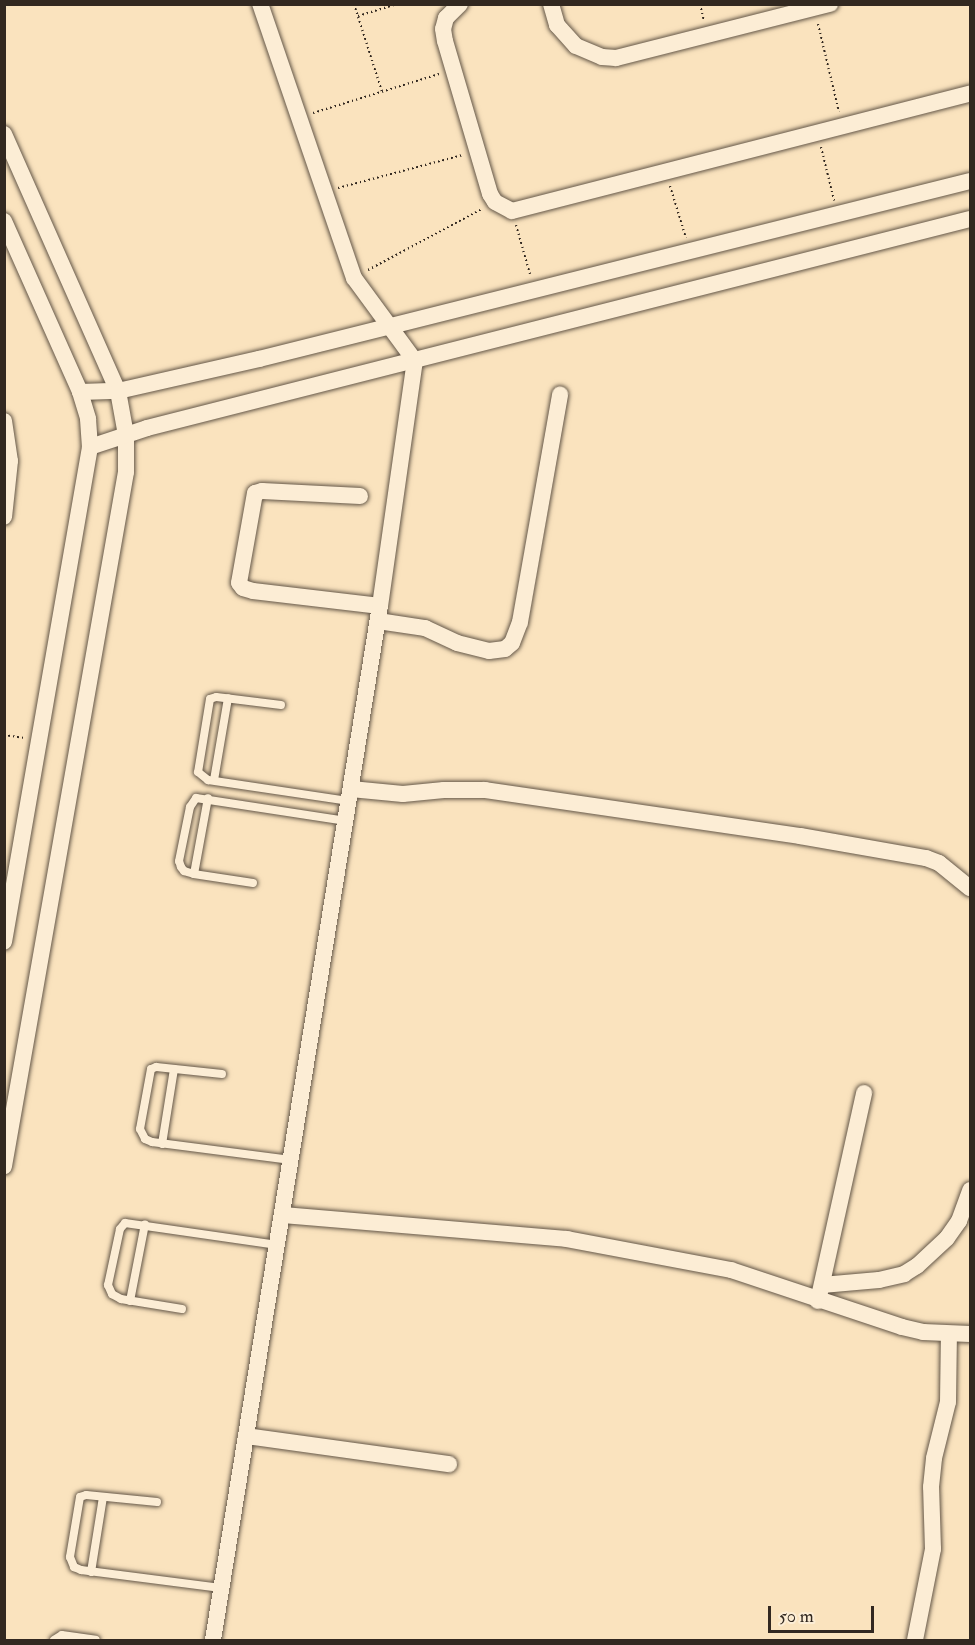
<!DOCTYPE html>
<style>
body{margin:0}
#map{position:relative;width:975px;height:1645px;overflow:hidden;background:#fae3be;font-family:"IM FELL Double Pica",serif}
div>[style]{position:absolute}
[style*='--x']{left:calc(var(--x)*1px);top:calc(var(--y)*1px);width:calc(var(--w)*1px);rotate:calc(var(--a)*1deg)}
.path>*{height:2px;margin-top:-1px;transform-origin:0;background:repeating-linear-gradient(90deg,#322820 0 1.5px,transparent 0 4.5px)}
.roads{filter:drop-shadow(0 0 2px #645748) drop-shadow(0 0 2px #645748)}
.lane>*{height:8px;margin:-4px;padding:0 4px;transform-origin:4px;border-radius:4px;background:#fcedd5}
.street>*{height:16px;margin:-8px;padding:0 8px;transform-origin:8px;border-radius:8px;background:#fcedd5}
span{translate:-50% -50%;white-space:nowrap;text-align:center;line-height:1.15;-webkit-text-stroke:4.5px #fcedd5;paint-order:stroke}
.frame{position:absolute;inset:0;border:6px solid #322820;pointer-events:none}
.scale{position:absolute;left:768px;top:1606px;width:106px;height:27px;box-sizing:border-box;border:3px solid #322820;border-top:0;padding-left:8px;font-size:18px;line-height:21px;white-space:nowrap;color:#322820;-webkit-text-stroke:4px #fcedd5;paint-order:stroke}
</style>
<div id="map">
<div class="path">
<i style="--x:354;--y:4;--w:92;--a:72.3"></i>
<i style="--x:700;--y:4;--w:17;--a:77"></i>
<i style="--x:358;--y:16;--w:41;--a:-17.1"></i>
<i style="--x:818;--y:24;--w:90;--a:76.6"></i>
<i style="--x:313;--y:113;--w:132;--a:-17.2"></i>
<i style="--x:821;--y:147;--w:55;--a:76.2"></i>
<i style="--x:670;--y:186;--w:54;--a:72.9"></i>
<i style="--x:338;--y:188;--w:129;--a:-14.8"></i>
<i style="--x:516;--y:225;--w:51;--a:74.1"></i>
<i style="--x:368;--y:270;--w:129;--a:-28.2"></i>
<i style="--x:4;--y:735;--w:21;--a:8"></i>
</div>
<div class="roads">
<div class="lane">
<i style="--x:281;--y:705;--w:65;--a:-173"></i>
<i style="--x:216;--y:697;--w:6;--a:162"></i>
<i style="--x:210;--y:699;--w:74;--a:99.3"></i>
<i style="--x:198;--y:772;--w:13;--a:39"></i>
<i style="--x:208;--y:780;--w:143;--a:8.5"></i>
<i style="--x:214;--y:780;--w:83;--a:-80.3"></i>
<i style="--x:194;--y:874;--w:77;--a:-79.6"></i>
<i style="--x:253;--y:883;--w:60;--a:-171.3"></i>
<i style="--x:194;--y:874;--w:10;--a:-163"></i>
<i style="--x:184;--y:871;--w:5;--a:-127"></i>
<i style="--x:181;--y:867;--w:6;--a:-108"></i>
<i style="--x:179;--y:861;--w:55;--a:-78.5"></i>
<i style="--x:190;--y:807;--w:11;--a:-56"></i>
<i style="--x:196;--y:798;--w:152;--a:8.7"></i>
<i style="--x:222;--y:1074;--w:66;--a:-173.9"></i>
<i style="--x:156;--y:1067;--w:5;--a:158"></i>
<i style="--x:151;--y:1069;--w:61;--a:100.4"></i>
<i style="--x:140;--y:1129;--w:11;--a:63"></i>
<i style="--x:145;--y:1139;--w:8;--a:23"></i>
<i style="--x:152;--y:1142;--w:140;--a:7.4"></i>
<i style="--x:162;--y:1144;--w:76;--a:-80.9"></i>
<i style="--x:130;--y:1301;--w:78;--a:-79"></i>
<i style="--x:182;--y:1309;--w:62;--a:-170.7"></i>
<i style="--x:121;--y:1299;--w:10;--a:-151"></i>
<i style="--x:112;--y:1294;--w:10;--a:-114"></i>
<i style="--x:108;--y:1285;--w:57;--a:-77.9"></i>
<i style="--x:120;--y:1229;--w:8;--a:-50"></i>
<i style="--x:125;--y:1223;--w:154;--a:8.2"></i>
<i style="--x:157;--y:1502;--w:71;--a:-174.4"></i>
<i style="--x:86;--y:1495;--w:6;--a:162"></i>
<i style="--x:80;--y:1497;--w:61;--a:99.5"></i>
<i style="--x:70;--y:1557;--w:11;--a:68"></i>
<i style="--x:74;--y:1567;--w:8;--a:23"></i>
<i style="--x:81;--y:1570;--w:141;--a:7.3"></i>
<i style="--x:91;--y:1572;--w:76;--a:-80.9"></i>
<i style="--x:54;--y:1640;--w:9;--a:-32"></i>
<i style="--x:62;--y:1635;--w:34;--a:8"></i>
</div>
<div class="street">
<i style="--x:460;--y:4;--w:20;--a:135"></i>
<i style="--x:446;--y:18;--w:11;--a:105"></i>
<i style="--x:443;--y:29;--w:12;--a:81"></i>
<i style="--x:445;--y:41;--w:159;--a:73.6"></i>
<i style="--x:490;--y:194;--w:9;--a:58"></i>
<i style="--x:495;--y:202;--w:19;--a:28"></i>
<i style="--x:512;--y:211;--w:473;--a:-14.4"></i>
<i style="--x:551;--y:4;--w:22;--a:74"></i>
<i style="--x:557;--y:25;--w:28;--a:48"></i>
<i style="--x:576;--y:46;--w:28;--a:23"></i>
<i style="--x:602;--y:57;--w:14;--a:4"></i>
<i style="--x:616;--y:58;--w:221;--a:-14.2"></i>
<i style="--x:4;--y:134;--w:281;--a:66.1"></i>
<i style="--x:118;--y:391;--w:45;--a:79.7"></i>
<i style="--x:126;--y:435;--w:37;--a:90"></i>
<i style="--x:126;--y:472;--w:705;--a:99.97"></i>
<i style="--x:4;--y:221;--w:187;--a:66"></i>
<i style="--x:80;--y:392;--w:28;--a:73"></i>
<i style="--x:88;--y:419;--w:28;--a:86"></i>
<i style="--x:90;--y:447;--w:502;--a:99.86"></i>
<i style="--x:80;--y:392;--w:38;--a:-2"></i>
<i style="--x:118;--y:391;--w:145;--a:-12.8"></i>
<i style="--x:259;--y:359;--w:733;--a:-14.06"></i>
<i style="--x:4;--y:421;--w:40;--a:81.5"></i>
<i style="--x:10;--y:461;--w:56;--a:96.1"></i>
<i style="--x:90;--y:447;--w:60;--a:-18.4"></i>
<i style="--x:147;--y:428;--w:849;--a:-14.25"></i>
<i style="--x:360;--y:496;--w:98;--a:-177.1"></i>
<i style="--x:262;--y:491;--w:7;--a:164"></i>
<i style="--x:255;--y:493;--w:91;--a:100.1"></i>
<i style="--x:239;--y:583;--w:6;--a:51"></i>
<i style="--x:243;--y:588;--w:10;--a:17"></i>
<i style="--x:253;--y:591;--w:128;--a:6.7"></i>
<i style="--x:378;--y:621;--w:48;--a:8.5"></i>
<i style="--x:425;--y:628;--w:35;--a:25"></i>
<i style="--x:457;--y:643;--w:33;--a:14"></i>
<i style="--x:489;--y:651;--w:16;--a:-7"></i>
<i style="--x:505;--y:649;--w:9;--a:-41"></i>
<i style="--x:512;--y:643;--w:22;--a:-69"></i>
<i style="--x:520;--y:622;--w:231;--a:-80"></i>
<i style="--x:351;--y:789;--w:52;--a:5.5"></i>
<i style="--x:403;--y:794;--w:41;--a:-5.6"></i>
<i style="--x:444;--y:790;--w:41;--a:0"></i>
<i style="--x:485;--y:790;--w:318;--a:8.3"></i>
<i style="--x:800;--y:836;--w:128;--a:9.9"></i>
<i style="--x:926;--y:858;--w:14;--a:21"></i>
<i style="--x:939;--y:863;--w:40;--a:39"></i>
<i style="--x:282;--y:1215;--w:286;--a:4.8"></i>
<i style="--x:567;--y:1239;--w:167;--a:10.7"></i>
<i style="--x:731;--y:1270;--w:180;--a:18.4"></i>
<i style="--x:902;--y:1327;--w:22;--a:13"></i>
<i style="--x:923;--y:1332;--w:47;--a:2.4"></i>
<i style="--x:822;--y:1285;--w:57;--a:-5"></i>
<i style="--x:879;--y:1280;--w:26;--a:-13"></i>
<i style="--x:904;--y:1274;--w:15;--a:-32"></i>
<i style="--x:917;--y:1266;--w:41;--a:-43"></i>
<i style="--x:947;--y:1238;--w:21;--a:-55"></i>
<i style="--x:959;--y:1221;--w:33;--a:-70"></i>
<i style="--x:818;--y:1301;--w:213;--a:-77.5"></i>
<i style="--x:246;--y:1436;--w:205;--a:7.9"></i>
<i style="--x:213;--y:1640;--w:1047;--a:-80.83"></i>
<i style="--x:380;--y:606;--w:247;--a:-81.9"></i>
<i style="--x:415;--y:361;--w:103;--a:-126.3"></i>
<i style="--x:354;--y:278;--w:290;--a:-108.9"></i>
<i style="--x:915;--y:1640;--w:93;--a:-78.8"></i>
<i style="--x:933;--y:1549;--w:62;--a:-91.8"></i>
<i style="--x:931;--y:1487;--w:29;--a:-84"></i>
<i style="--x:934;--y:1458;--w:58;--a:-76"></i>
<i style="--x:948;--y:1402;--w:68;--a:-89.2"></i>
</div>
</div>
<div class="frame"></div>
<div class="scale">50 m</div>
</div>
